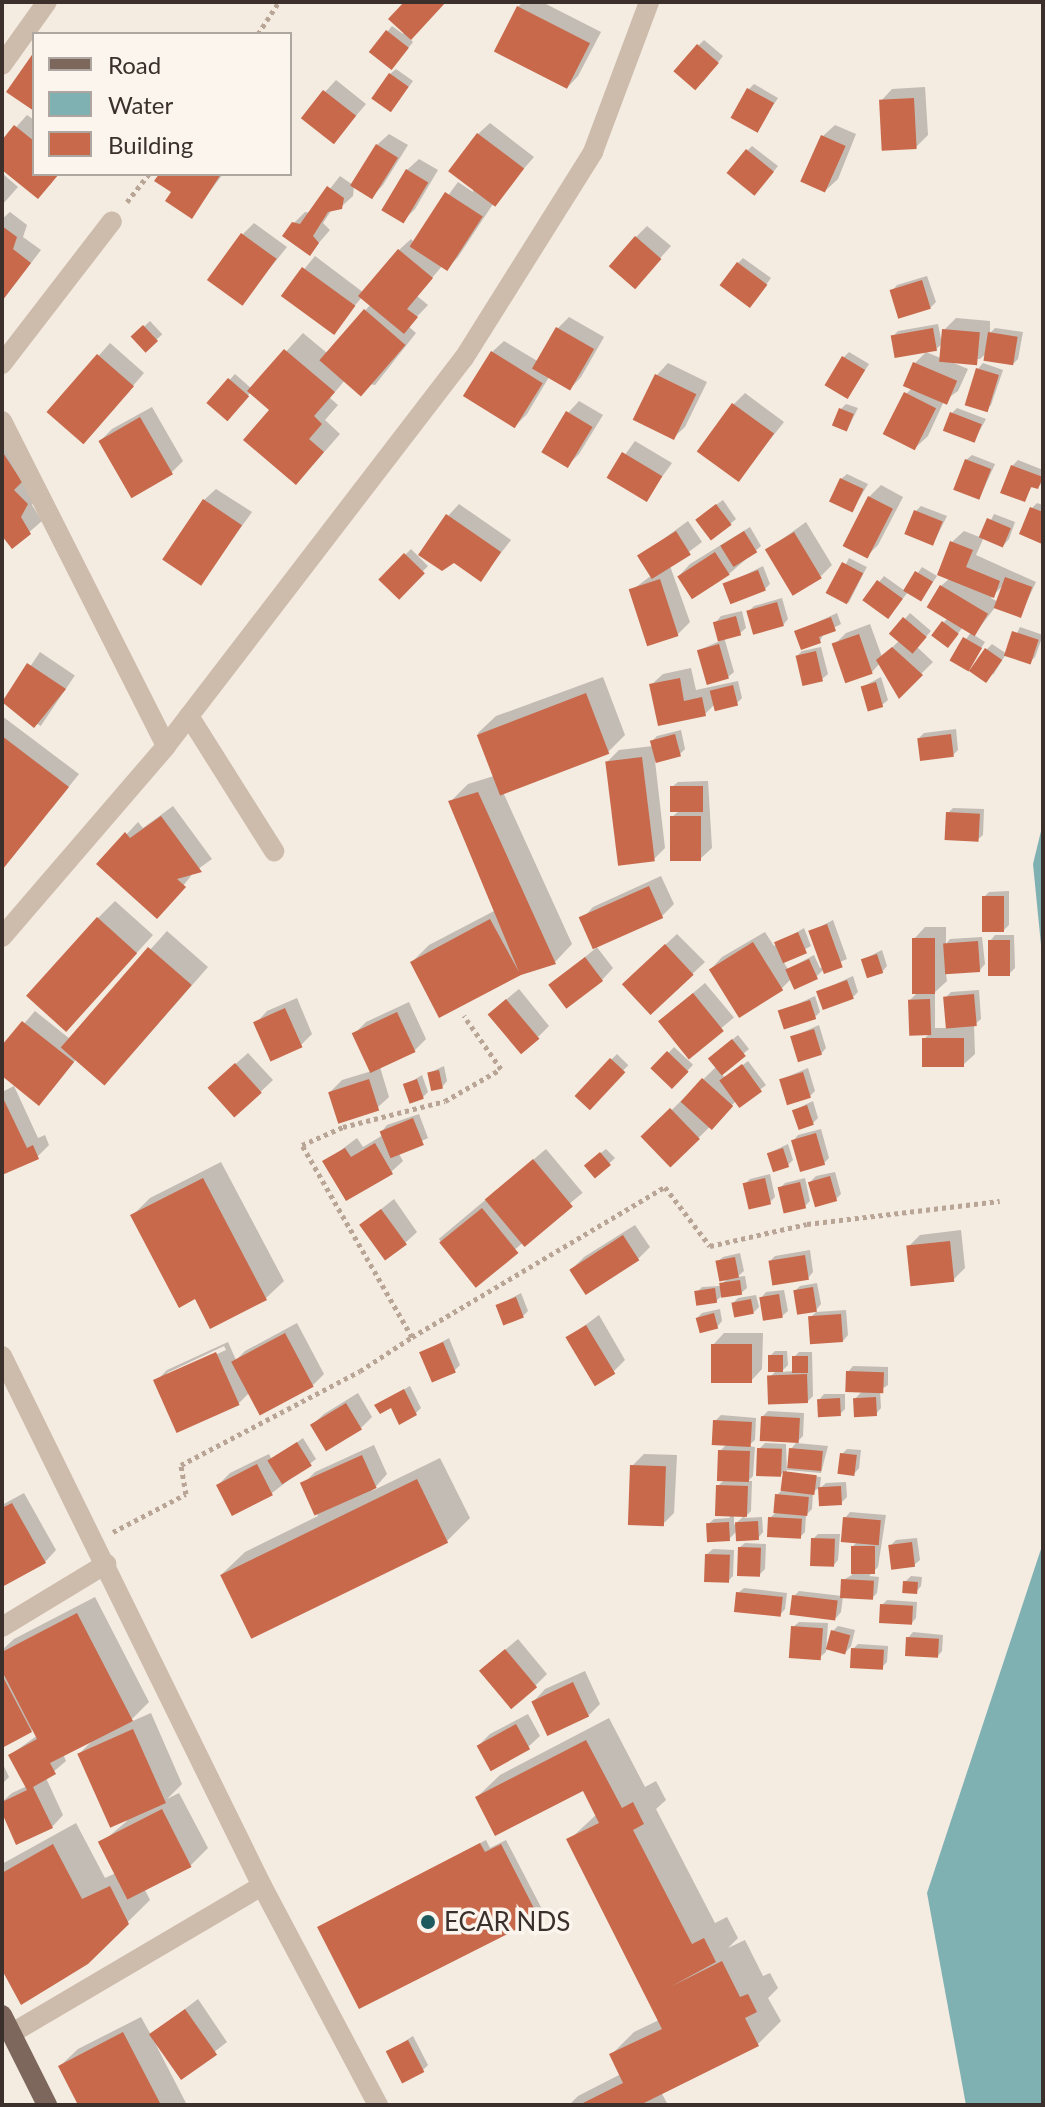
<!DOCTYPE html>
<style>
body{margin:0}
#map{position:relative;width:1045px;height:2107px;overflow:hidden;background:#f4ebe1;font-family:Lato,sans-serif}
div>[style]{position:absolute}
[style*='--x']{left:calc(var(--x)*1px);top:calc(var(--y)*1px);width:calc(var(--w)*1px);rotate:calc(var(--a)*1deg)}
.water>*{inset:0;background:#7fb0b2}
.shadow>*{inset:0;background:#0003;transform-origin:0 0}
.building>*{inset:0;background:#c8694b;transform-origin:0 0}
.path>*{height:5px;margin-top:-2.5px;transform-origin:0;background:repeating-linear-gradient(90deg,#b9a596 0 4px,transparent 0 8px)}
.minor>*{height:20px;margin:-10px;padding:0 10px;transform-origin:10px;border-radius:10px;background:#cdbbac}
.major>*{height:20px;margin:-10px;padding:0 10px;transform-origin:10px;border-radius:10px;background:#7d675c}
.dots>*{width:22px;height:22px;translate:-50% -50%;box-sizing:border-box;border:4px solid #fbf5ee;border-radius:50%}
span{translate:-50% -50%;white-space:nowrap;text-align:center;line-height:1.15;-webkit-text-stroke:7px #fbf5ee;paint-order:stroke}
.poi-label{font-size:26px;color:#3b302b}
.left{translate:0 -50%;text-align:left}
.frame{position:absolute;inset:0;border:4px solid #3b302b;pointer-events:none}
.legend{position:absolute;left:32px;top:32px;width:260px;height:144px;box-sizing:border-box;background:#fbf5ee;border:2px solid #aea6a0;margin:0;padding:10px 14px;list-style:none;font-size:24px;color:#3b302b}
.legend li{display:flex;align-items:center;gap:16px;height:40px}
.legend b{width:40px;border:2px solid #aea6a0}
</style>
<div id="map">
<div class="water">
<i style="clip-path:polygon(1043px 823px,1043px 965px,1033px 864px)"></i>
<i style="clip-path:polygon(1043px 1543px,1043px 2105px,966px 2105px,927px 1893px)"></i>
</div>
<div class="shadow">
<i style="clip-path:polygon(407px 2px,444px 2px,409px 38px,413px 42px,398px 61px,372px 51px,392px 26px,403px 34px,405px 31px)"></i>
<i style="clip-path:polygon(523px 2px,542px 2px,601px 32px,578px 76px,567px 88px,518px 7px)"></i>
<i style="clip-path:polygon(704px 40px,723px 56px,703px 82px,698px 46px)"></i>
<i style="clip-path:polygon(396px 69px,413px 81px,396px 104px,390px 74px)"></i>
<i style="clip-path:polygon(336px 80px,366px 104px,335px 141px,325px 92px)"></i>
<i style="clip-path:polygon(754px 84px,778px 98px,756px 131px,749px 89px)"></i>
<i style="clip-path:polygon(925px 87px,928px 135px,916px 147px,881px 101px,892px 89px)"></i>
<i style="clip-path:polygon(27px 115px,34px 120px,34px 174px,58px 174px,50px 185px,2px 167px,2px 143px)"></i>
<i style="clip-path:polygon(490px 123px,534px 157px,493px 204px,458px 257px,447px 269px,442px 266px,417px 296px,428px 305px,408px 326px,416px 333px,375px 385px,345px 380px,330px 398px,338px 405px,325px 420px,340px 434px,313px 465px,272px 410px,251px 392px,227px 418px,209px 402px,235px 374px,252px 389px,303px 333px,327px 353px,371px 304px,362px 297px,333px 332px,283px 295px,315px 256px,364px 293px,399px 250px,411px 239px,414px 242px,458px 182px,473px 192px,478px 134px)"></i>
<i style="clip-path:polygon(835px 125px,856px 134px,838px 179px,826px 190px,823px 136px)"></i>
<i style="clip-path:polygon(389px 134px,408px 145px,383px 185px,372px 197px,354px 186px,353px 196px,341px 207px,331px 211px,323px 223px,330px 230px,310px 253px,293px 224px,305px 212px,311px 213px,340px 176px,353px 185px,377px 145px)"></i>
<i style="clip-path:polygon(752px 146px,778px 166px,760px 188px,747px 151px)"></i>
<i style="clip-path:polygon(419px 159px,438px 170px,415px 209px,403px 221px,407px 170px)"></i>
<i style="clip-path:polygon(2px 173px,18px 187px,2px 205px)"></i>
<i style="clip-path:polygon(161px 174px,223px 174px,191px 216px)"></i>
<i style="clip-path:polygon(10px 212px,27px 225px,23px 237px,41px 250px,2px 301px,2px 219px)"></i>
<i style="clip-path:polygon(254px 223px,287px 247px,242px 303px,243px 234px)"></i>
<i style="clip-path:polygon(647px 226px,671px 246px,645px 275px,636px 237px)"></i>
<i style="clip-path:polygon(743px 258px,771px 278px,755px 300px,738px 263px)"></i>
<i style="clip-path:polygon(927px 276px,936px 302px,930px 308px,892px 291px,897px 285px)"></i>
<i style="clip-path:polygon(569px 317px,604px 337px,581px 377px,570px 389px,549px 377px,527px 414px,516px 425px,492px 352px,504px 341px,539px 362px,558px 328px)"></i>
<i style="clip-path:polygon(956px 318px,990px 321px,990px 333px,995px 328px,1023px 332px,1018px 359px,1013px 364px,987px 353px,980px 359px,949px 361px,968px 369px,958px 391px,944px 401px,928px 436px,916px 447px,906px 394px,912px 388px,915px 363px,926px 352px,943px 359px,944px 330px)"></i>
<i style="left:150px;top:321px;width:18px;height:23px;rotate:47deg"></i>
<i style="clip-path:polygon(938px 324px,942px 344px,936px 349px,893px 336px,898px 331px)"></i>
<i style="clip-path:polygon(110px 343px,144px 373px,95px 430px,49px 412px)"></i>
<i style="clip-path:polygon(849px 352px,869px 364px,848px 397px,844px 357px)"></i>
<i style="clip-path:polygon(668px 363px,707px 382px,685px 427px,673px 438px,657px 375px)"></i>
<i style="clip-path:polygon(983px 363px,1003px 370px,991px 405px,986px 410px,978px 369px)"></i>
<i style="clip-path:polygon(745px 393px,784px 422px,739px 479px,733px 405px)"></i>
<i style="clip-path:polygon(579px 401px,603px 415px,579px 454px,568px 465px,568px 413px)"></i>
<i style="clip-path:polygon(846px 404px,858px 408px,847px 430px,841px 409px)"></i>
<i style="clip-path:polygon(152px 407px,183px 461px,171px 473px,100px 441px,112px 429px)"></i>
<i style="clip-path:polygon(957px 408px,986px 419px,974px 441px,952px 413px)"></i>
<i style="clip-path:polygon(2px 422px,38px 491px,32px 505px,42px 521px,13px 546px,2px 533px)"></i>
<i style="clip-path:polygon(635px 441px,672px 463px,646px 499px,609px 477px)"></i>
<i style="clip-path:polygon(972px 455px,995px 464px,980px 497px,966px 460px)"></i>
<i style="clip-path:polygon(1018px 460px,1043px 470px,1043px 482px,1038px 487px,1033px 485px,1024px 500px,1012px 466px)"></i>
<i style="clip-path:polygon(847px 474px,868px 484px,852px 511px,841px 479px)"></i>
<i style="clip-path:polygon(881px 485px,903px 497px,878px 545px,867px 556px,869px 497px)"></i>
<i style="clip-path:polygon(216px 489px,252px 512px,201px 583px,204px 500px)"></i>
<i style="clip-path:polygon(723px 500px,736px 519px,730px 524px,703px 514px)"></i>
<i style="clip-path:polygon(1037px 503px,1043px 505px,1042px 541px,1032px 508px)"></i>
<i style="clip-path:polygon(459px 504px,511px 540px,481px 579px,454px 561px,448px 516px)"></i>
<i style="clip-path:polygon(921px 506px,947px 516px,933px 544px,916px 511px)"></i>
<i style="clip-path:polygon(evenodd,994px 514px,1015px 522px,1009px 539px,1004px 545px,984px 537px,976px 555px,1036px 582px,1020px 616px,996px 606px,974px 635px,985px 642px,972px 663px,952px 660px,971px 632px,963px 627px,953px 640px,944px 622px,948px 618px,941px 586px,950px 578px,952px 542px,964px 531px,982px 538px,994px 514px,1005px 583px,998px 602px,991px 598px,1005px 583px)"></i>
<i style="clip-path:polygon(688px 521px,702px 542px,670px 566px,690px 622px,678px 634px,632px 590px,652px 575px,640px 556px)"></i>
<i style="clip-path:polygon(806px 522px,832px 565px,821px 576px,767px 550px)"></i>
<i style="clip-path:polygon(750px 527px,761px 546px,729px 574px,679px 576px,690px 564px)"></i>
<i style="left:411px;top:549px;width:24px;height:42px;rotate:45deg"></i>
<i style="left:849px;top:558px;width:20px;height:40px;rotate:27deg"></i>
<i style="clip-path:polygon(763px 566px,770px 584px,765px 589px,725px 585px)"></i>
<i style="clip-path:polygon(922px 567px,937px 576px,921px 600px,908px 592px,893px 611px,865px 599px,884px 576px,905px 591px)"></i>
<i style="clip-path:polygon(782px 598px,788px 619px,783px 625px,748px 612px,754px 606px)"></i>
<i style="clip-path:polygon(742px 611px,746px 628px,740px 633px,724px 637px,734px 672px,728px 677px,699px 650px,720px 641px,716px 622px,721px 616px)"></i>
<i style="clip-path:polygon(837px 613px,841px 624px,824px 633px,820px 641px,796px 632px)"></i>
<i style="clip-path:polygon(910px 613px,931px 631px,917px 647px,933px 662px,900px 695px,880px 663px,872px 672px,835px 644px,846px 633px,870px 624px,882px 657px,900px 640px,892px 634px)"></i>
<i style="clip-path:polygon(1020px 627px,1043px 635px,1035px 657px,1030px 662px,1006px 654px,993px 675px,986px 650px,992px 644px,1007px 654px)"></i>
<i style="clip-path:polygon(821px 647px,828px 674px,822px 679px,797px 656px,802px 651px)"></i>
<i style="left:40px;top:652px;width:42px;height:61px;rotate:34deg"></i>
<i style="clip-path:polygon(691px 668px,696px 690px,738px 681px,742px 698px,737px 703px,715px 704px,705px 714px,651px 685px,663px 674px)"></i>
<i style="clip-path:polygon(603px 677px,625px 735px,608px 752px,502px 790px,572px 944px,555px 962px,520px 973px,412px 962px,429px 945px,496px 910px,451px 801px,468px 784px,494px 776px,478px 733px,496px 716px)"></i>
<i style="clip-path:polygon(881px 677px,888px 700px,882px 705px,862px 687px)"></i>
<i style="clip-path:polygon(2px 716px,79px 774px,2px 870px)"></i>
<i style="clip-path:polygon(956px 729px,958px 750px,953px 755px,919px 738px,924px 733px)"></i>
<i style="clip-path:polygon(681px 730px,685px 749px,680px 754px,655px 761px,665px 848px,654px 859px,607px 762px,619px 750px,653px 746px,652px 741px,657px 736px)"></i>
<i style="clip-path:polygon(708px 781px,712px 848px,700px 859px,672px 817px,680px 810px,672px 787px,678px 782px)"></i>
<i style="clip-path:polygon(173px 806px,212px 859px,194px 872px,168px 905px,99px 864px,138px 822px,143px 828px)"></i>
<i style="clip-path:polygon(953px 808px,984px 809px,983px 835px,977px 840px,948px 813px)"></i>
<i style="clip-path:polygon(661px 876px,674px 904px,662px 916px,596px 946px,613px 968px,602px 980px,551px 985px,596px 948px,582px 919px,593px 907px)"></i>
<i style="clip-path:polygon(1009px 891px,1009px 925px,1004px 930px,984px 897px,989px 892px)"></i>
<i style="clip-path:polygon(115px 901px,153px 935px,84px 1011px,98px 918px)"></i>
<i style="clip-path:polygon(833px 920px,847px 959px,824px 969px,816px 977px,791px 979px,781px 989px,711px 969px,722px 957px,765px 932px,774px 946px,804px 928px,811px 946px,783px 961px,788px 969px,814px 955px,820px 968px,823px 967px,810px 932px)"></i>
<i style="clip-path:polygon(925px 927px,946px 927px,946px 944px,950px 939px,982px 937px,985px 964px,980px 970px,946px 973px,947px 981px,935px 992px,935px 1028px,948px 1028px,946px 997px,951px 992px,979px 990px,981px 1019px,974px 1025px,975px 1054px,963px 1065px,924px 1039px,930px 1033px,910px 1000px,918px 992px,914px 939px)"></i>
<i style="clip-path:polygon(167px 931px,208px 967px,122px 1065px,77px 1058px,50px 1092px,2px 1074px,2px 1049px,35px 1011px,70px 1039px)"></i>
<i style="clip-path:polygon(677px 934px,705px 962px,651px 1013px,635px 973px)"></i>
<i style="clip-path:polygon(995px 935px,1014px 935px,1015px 968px,1010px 973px,990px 941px)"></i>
<i style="clip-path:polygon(882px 950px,887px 966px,882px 972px,864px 959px)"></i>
<i style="clip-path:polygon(853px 976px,858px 992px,853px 997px,818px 992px)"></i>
<i style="left:705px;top:983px;width:45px;height:59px;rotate:50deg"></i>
<i style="clip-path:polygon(519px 989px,549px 1026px,538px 1037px,502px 1003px)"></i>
<i style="clip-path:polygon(815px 996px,820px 1012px,815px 1017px,780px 1012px)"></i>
<i style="clip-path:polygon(297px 998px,312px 1034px,301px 1045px,256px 1023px,267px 1011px)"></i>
<i style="clip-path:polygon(409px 1002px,426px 1039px,415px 1050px,380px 1067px,389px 1097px,377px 1108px,330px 1092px,342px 1080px,372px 1071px,355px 1033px,366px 1022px)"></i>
<i style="clip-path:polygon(819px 1025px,826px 1048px,821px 1054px,792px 1037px)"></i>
<i style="clip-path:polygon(738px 1035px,749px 1049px,720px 1073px,726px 1078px,748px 1061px,766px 1085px,741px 1105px,737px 1100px,671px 1165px,644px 1137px,717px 1066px,716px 1053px)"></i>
<i style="left:674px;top:1047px;width:26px;height:30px;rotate:43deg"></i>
<i style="clip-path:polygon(248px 1053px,273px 1080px,236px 1115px,222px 1076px)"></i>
<i style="left:617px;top:1054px;width:16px;height:58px;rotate:45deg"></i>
<i style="clip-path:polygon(444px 1066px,447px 1081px,442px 1087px,429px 1073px)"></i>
<i style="clip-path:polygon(808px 1068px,815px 1091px,810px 1096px,782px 1079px)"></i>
<i style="clip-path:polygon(422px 1075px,428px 1092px,423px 1097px,406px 1085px)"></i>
<i style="clip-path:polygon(14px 1086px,38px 1138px,45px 1135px,49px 1145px,37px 1157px,2px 1173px,2px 1092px)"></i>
<i style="clip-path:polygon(813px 1101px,818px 1118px,813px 1123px,794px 1110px)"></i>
<i style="clip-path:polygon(419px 1114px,428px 1138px,398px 1152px,403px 1161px,391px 1172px,325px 1162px,357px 1138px,363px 1147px,383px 1135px,382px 1131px,387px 1125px)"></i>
<i style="clip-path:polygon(821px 1129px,829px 1158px,824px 1163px,793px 1141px,798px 1135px)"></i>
<i style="clip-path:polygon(788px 1144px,793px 1160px,788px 1165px,769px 1153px)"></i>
<i style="left:546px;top:1149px;width:57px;height:140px;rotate:50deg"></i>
<i style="clip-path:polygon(606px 1149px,615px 1158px,596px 1176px,592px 1160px)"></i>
<i style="clip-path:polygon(221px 1162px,284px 1281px,266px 1298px,211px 1327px,195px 1297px,133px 1215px,150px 1198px)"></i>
<i style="clip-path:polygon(835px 1172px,841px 1194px,836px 1199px,810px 1182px,816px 1176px)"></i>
<i style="clip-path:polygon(770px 1174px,775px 1197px,770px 1202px,745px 1184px,750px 1179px)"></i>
<i style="clip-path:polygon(805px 1178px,810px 1201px,805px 1206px,780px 1188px,785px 1183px)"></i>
<i style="clip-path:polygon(394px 1199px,417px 1232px,405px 1243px,361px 1225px)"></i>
<i style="clip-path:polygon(635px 1225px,650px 1247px,638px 1259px,586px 1291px,572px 1269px,584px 1257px)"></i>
<i style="clip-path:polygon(961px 1230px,965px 1268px,953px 1280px,909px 1246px,920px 1235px)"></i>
<i style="clip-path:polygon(810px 1250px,813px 1272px,808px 1278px,770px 1261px,775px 1256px)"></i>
<i style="clip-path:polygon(740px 1253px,744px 1271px,737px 1277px,745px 1276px,747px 1288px,741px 1293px,724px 1294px,716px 1301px,696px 1293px,702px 1287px,720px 1286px,728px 1278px,717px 1262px,723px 1257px)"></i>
<i style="clip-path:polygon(817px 1283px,821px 1304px,816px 1310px,795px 1291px,800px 1286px)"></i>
<i style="clip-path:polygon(784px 1290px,788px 1311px,782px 1316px,761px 1298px,766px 1292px)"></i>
<i style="clip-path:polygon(521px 1293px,528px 1311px,523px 1316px,497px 1306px)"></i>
<i style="clip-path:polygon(756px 1295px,759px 1307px,754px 1312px,733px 1303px,738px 1298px)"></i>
<i style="clip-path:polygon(720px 1309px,722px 1321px,717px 1327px,697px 1318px,702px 1313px)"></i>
<i style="clip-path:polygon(846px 1310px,848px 1335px,843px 1341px,810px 1318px,816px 1312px)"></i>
<i style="clip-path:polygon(599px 1315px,625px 1360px,613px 1372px,568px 1338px)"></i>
<i style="clip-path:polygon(evenodd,297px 1323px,324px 1374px,313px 1385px,250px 1392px,239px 1403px,155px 1382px,167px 1370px,228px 1342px,236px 1360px,245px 1351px,297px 1323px,224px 1346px,226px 1350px,167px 1377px,167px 1373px,224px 1346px)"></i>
<i style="clip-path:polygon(724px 1333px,763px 1333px,762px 1369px,751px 1381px,713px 1345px)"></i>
<i style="clip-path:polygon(449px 1338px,460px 1365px,455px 1370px,422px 1353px)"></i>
<i style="clip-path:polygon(775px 1351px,787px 1351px,788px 1365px,781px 1372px,794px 1371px,794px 1357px,799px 1352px,812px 1352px,813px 1396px,808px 1401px,769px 1378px,776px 1371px,770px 1356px)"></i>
<i style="clip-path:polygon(853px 1366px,888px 1367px,888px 1385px,880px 1390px,881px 1408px,876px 1414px,855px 1399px,863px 1390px,848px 1372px)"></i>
<i style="clip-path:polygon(410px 1386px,421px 1408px,416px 1413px,377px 1405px)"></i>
<i style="clip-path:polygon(358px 1393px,372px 1417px,361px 1428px,312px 1425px,324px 1414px)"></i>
<i style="clip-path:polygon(824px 1394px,845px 1394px,845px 1409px,840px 1414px,819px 1400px)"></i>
<i style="clip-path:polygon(768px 1411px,804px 1413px,803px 1436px,798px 1441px,763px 1416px)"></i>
<i style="clip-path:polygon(evenodd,721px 1415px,756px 1418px,755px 1440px,748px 1446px,755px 1447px,753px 1476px,748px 1481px,752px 1481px,751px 1511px,744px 1518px,762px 1517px,763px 1532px,758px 1538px,737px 1531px,729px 1539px,708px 1524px,714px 1519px,730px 1518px,718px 1486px,724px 1480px,720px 1451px,727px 1444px,715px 1421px,721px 1415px,734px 1515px,744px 1516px,734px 1525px,734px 1515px)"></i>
<i style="clip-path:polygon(303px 1438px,316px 1459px,272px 1493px,218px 1485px,230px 1473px,269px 1454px,272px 1460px)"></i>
<i style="clip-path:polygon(765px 1443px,786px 1444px,787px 1474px,821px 1477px,820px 1487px,813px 1492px,812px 1509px,806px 1515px,805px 1532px,800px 1537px,770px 1518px,775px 1513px,777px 1495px,783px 1489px,785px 1470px,780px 1476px,759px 1449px)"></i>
<i style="clip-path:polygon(796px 1443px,828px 1446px,821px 1473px,787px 1470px,791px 1449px)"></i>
<i style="clip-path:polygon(374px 1445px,387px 1474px,372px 1491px,440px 1458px,470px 1518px,447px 1541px,251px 1635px,222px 1574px,245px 1552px,318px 1516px,303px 1484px,315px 1472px)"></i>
<i style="clip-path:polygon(847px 1449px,861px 1450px,859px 1468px,854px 1474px,842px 1454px)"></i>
<i style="clip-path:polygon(644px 1454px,677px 1455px,674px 1513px,662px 1525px,632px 1466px)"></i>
<i style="clip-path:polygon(846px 1482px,847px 1497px,841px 1503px,820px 1488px,826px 1483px)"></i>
<i style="clip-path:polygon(24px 1493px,56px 1550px,45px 1562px,2px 1585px,2px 1505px)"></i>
<i style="clip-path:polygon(850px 1512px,886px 1515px,878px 1567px,869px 1576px,879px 1577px,877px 1593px,872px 1598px,843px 1596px,841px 1612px,836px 1618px,794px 1596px,799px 1591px,842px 1596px,843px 1580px,852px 1575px,853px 1546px,858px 1541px,845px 1518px)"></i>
<i style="clip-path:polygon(818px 1534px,840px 1534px,838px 1560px,833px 1566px,813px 1539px)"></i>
<i style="clip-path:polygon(917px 1538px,920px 1560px,914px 1565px,891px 1545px,896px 1540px)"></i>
<i style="clip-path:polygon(745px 1543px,766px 1544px,765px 1569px,759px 1575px,739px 1548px)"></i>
<i style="clip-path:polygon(713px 1549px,734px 1550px,733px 1576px,728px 1581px,707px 1554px)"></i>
<i style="clip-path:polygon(911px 1576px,922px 1577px,921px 1586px,916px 1592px,905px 1582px)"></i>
<i style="clip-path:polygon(744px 1588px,787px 1593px,785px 1609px,780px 1615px,738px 1593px)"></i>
<i style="clip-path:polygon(95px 1597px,149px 1702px,128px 1723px,151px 1713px,182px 1784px,167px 1799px,179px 1793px,208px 1848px,191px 1865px,145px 1890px,150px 1900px,87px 1962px,2px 1966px,2px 1864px,76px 1823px,105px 1878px,116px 1873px,101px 1843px,127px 1821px,79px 1754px,93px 1740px,63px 1754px,66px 1761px,46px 1778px,63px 1815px,52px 1827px,2px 1808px,2px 1802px,12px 1793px,27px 1786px,10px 1755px,38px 1735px,34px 1729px,2px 1746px,2px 1650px,14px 1639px)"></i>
<i style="clip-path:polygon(887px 1600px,917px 1602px,916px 1618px,911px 1624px,882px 1605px)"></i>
<i style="clip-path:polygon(799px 1622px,828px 1623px,826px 1652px,820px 1657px,793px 1627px)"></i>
<i style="clip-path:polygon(838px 1626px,855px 1630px,851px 1646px,846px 1652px,833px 1631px)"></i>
<i style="clip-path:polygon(913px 1632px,943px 1635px,942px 1651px,937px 1657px,908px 1638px)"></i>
<i style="clip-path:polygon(518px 1639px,547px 1674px,535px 1686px,481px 1670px)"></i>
<i style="clip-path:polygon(858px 1644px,888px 1646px,887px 1662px,881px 1668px,853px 1649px)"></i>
<i style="clip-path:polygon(585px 1671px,600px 1704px,588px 1716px,534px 1701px,545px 1689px)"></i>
<i style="clip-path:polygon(528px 1714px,540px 1736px,528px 1747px,478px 1746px,490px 1734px)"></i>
<i style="clip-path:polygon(609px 1718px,645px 1787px,656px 1781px,666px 1800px,656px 1809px,715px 1923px,727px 1917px,738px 1938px,728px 1948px,745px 1940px,763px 1976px,770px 1973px,778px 1988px,768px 1998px,781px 2021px,758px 2044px,661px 2092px,668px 2105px,569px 2105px,578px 2096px,621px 2074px,611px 2055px,634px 2032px,659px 2020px,569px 1840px,597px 1814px,584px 1788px,477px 1797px,500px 1775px)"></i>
<i style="clip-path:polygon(2px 1762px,9px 1777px,2px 1784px)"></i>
<i style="clip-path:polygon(486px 1840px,490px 1848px,506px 1840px,543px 1911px,538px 1916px,320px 1927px)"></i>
<i style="clip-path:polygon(198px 1999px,227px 2042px,182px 2077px,155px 2043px,187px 2105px,80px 2105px,60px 2066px,78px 2049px,141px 2017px,151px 2035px)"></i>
<i style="clip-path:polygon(413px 2036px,428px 2065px,423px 2070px,388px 2052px)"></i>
</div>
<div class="building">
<i style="clip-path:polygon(404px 2px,446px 2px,411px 40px,388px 19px)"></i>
<i style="left:517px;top:6px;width:82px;height:51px;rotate:27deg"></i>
<i style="left:386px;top:30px;width:29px;height:28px;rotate:38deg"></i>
<i style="left:697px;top:44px;width:29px;height:36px;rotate:41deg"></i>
<i style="clip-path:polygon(34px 52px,34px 111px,6px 92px)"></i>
<i style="left:389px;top:73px;width:24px;height:31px;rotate:35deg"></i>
<i style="left:747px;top:88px;width:31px;height:34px;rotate:29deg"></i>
<i style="left:323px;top:90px;width:42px;height:36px;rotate:38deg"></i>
<i style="left:914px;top:98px;width:51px;height:35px;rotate:87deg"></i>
<i style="clip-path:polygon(14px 125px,34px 141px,34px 174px,59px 174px,38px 199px,2px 170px,2px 140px)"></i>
<i style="left:477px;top:133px;width:59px;height:48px;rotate:37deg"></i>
<i style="left:821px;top:135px;width:27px;height:51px;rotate:24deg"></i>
<i style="left:376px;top:144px;width:26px;height:49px;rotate:32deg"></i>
<i style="left:746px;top:149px;width:36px;height:31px;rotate:39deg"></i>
<i style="left:406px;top:169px;width:26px;height:48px;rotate:31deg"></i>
<i style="clip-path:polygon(159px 174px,221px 174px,192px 219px,165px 201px,171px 192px,154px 181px)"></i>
<i style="clip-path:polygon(327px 186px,344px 198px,342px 209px,328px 212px,313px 236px,319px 243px,310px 256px,282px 236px,292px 222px,300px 224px)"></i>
<i style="left:445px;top:192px;width:45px;height:65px;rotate:33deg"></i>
<i style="clip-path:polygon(2px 226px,17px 237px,13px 249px,31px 263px,2px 301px)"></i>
<i style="left:241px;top:233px;width:44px;height:58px;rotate:36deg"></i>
<i style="left:635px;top:236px;width:35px;height:40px;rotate:41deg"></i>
<i style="clip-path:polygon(398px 249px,433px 278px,407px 309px,418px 317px,404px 334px,358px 296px)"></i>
<i style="left:737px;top:262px;width:38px;height:29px;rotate:37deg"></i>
<i style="left:302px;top:267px;width:66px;height:36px;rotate:36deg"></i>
<i style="left:922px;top:280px;width:30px;height:34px;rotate:73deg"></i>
<i style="left:364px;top:309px;width:55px;height:68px;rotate:41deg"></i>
<i style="left:143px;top:325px;width:22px;height:17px;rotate:47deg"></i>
<i style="left:556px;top:327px;width:44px;height:48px;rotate:30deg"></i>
<i style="left:933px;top:328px;width:23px;height:43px;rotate:80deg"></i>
<i style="left:942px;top:329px;width:38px;height:33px;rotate:5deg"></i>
<i style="left:988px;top:332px;width:30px;height:29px;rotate:9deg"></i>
<i style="clip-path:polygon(284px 349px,335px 392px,314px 416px,322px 424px,309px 439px,324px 452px,296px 485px,243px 440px,269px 410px,247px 391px)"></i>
<i style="left:491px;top:351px;width:61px;height:53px;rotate:32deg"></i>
<i style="left:97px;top:354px;width:49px;height:77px;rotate:41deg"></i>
<i style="left:842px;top:356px;width:27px;height:34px;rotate:31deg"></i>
<i style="left:913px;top:362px;width:48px;height:26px;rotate:23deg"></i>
<i style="left:976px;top:368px;width:24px;height:39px;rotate:17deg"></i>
<i style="left:655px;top:374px;width:46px;height:51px;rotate:26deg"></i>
<i style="left:228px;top:378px;width:28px;height:33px;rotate:41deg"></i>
<i style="left:904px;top:392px;width:36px;height:47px;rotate:27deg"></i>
<i style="left:732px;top:403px;width:52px;height:60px;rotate:36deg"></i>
<i style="left:839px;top:408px;width:16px;height:19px;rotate:22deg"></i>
<i style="left:566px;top:411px;width:31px;height:48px;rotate:31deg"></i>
<i style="left:950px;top:412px;width:34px;height:20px;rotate:21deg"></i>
<i style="left:140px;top:417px;width:66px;height:48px;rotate:60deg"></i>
<i style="clip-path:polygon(2px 451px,22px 482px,14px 490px,28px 504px,21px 517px,31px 534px,12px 549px,2px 536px)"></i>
<i style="left:622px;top:452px;width:47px;height:30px;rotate:31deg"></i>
<i style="left:965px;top:459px;width:28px;height:33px;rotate:21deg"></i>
<i style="clip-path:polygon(1011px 465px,1043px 477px,1038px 489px,1031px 487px,1025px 502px,1000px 493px)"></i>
<i style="left:840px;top:478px;width:26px;height:26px;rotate:25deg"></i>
<i style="left:868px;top:496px;width:28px;height:56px;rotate:27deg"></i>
<i style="left:203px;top:499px;width:47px;height:73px;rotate:34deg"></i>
<i style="left:716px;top:504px;width:26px;height:26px;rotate:53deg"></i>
<i style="clip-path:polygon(1030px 507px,1043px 512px,1042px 544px,1019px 534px)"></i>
<i style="left:914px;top:510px;width:31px;height:26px;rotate:22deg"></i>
<i style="clip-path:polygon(446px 514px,501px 552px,481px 582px,454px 563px,442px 571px,418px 555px)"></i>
<i style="left:987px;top:518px;width:26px;height:21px;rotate:23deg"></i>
<i style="left:676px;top:531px;width:28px;height:46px;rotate:58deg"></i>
<i style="left:744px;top:531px;width:25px;height:28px;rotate:58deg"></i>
<i style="left:794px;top:532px;width:54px;height:34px;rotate:59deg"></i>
<i style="clip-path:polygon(950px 541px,973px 550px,966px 567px,1000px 581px,994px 598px,937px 575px)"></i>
<i style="left:715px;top:552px;width:27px;height:45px;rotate:57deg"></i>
<i style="left:404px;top:553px;width:29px;height:37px;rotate:44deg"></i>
<i style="left:842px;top:562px;width:24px;height:35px;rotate:28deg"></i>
<i style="left:758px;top:570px;width:22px;height:38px;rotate:69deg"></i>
<i style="left:915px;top:571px;width:21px;height:23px;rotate:31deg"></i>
<i style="left:1005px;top:577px;width:29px;height:33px;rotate:20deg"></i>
<i style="left:660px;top:579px;width:60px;height:33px;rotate:72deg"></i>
<i style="left:877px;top:580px;width:32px;height:25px;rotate:36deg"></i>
<i style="left:940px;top:585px;width:56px;height:26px;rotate:31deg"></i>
<i style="left:777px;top:602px;width:25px;height:32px;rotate:74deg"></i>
<i style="left:736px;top:616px;width:20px;height:24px;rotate:75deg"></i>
<i style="clip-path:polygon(831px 617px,836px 631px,819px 637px,821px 643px,801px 650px,794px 631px)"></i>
<i style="left:903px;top:617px;width:31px;height:22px;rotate:40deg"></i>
<i style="left:942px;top:621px;width:21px;height:18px;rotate:37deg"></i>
<i style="left:1012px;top:631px;width:28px;height:26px;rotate:18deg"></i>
<i style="left:859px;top:634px;width:42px;height:29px;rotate:71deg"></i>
<i style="left:963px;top:637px;width:22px;height:27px;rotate:30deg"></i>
<i style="left:719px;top:644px;width:36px;height:23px;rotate:74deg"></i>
<i style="clip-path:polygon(892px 647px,923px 675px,899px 699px,876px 660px)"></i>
<i style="left:985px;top:648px;width:21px;height:28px;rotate:35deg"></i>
<i style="left:816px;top:651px;width:31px;height:21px;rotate:77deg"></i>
<i style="clip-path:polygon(27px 663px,66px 689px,34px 728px,2px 702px)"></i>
<i style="clip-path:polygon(680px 678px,684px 701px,702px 697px,706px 716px,658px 726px,649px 684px)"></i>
<i style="left:876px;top:682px;width:26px;height:16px;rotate:74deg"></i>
<i style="left:733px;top:685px;width:21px;height:24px;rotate:76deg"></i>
<i style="left:586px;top:693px;width:65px;height:117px;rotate:69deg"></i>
<i style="left:675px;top:734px;width:23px;height:26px;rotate:75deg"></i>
<i style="left:951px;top:734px;width:23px;height:34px;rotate:83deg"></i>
<i style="clip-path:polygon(2px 736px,69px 787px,2px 870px)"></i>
<i style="left:642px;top:757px;width:105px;height:37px;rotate:83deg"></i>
<i style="left:670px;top:786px;width:33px;height:26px"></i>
<i style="clip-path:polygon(478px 792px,556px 964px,521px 975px,439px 1018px,410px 962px,490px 919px,519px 972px,448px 801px)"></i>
<i style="left:946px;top:812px;width:34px;height:28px;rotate:3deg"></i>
<i style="clip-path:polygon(161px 816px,202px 872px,177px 879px,186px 887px,157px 919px,96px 864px,125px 832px,130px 838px)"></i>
<i style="left:701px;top:816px;width:45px;height:31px;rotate:90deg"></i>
<i style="left:649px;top:886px;width:35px;height:77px;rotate:66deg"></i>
<i style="left:982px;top:896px;width:22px;height:36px"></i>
<i style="left:97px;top:917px;width:54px;height:106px;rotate:42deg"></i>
<i style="left:827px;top:924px;width:46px;height:20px;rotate:70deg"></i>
<i style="left:798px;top:932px;width:23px;height:26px;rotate:67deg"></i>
<i style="left:912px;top:938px;width:23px;height:56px"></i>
<i style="left:988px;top:940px;width:22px;height:36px"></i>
<i style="left:978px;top:941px;width:31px;height:35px;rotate:86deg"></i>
<i style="left:753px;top:942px;width:57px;height:52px;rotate:58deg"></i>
<i style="left:665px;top:944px;width:42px;height:59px;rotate:47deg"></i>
<i style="left:148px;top:947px;width:58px;height:133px;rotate:41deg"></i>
<i style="left:877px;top:954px;width:20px;height:17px;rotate:72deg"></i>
<i style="left:585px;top:957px;width:30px;height:46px;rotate:53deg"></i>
<i style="left:809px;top:959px;width:22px;height:26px;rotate:66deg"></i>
<i style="left:847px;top:980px;width:20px;height:33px;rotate:70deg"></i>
<i style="left:693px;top:993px;width:49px;height:45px;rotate:51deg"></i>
<i style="left:974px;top:994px;width:32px;height:31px;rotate:85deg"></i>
<i style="left:506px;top:999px;width:52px;height:24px;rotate:50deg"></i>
<i style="left:930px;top:999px;width:36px;height:22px;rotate:88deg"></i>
<i style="left:810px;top:1000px;width:20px;height:34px;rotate:72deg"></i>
<i style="left:285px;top:1008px;width:43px;height:35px;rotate:66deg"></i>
<i style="left:397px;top:1012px;width:44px;height:50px;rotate:65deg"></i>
<i style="clip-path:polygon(22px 1021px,74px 1062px,39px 1106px,2px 1076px,2px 1045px)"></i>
<i style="left:814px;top:1029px;width:27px;height:25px;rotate:73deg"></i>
<i style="left:964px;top:1038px;width:29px;height:42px;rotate:90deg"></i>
<i style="left:732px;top:1039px;width:22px;height:31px;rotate:51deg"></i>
<i style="left:667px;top:1051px;width:30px;height:24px;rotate:44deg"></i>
<i style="left:610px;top:1058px;width:21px;height:52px;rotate:43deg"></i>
<i style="left:235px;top:1063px;width:40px;height:37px;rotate:48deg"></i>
<i style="left:742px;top:1064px;width:34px;height:28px;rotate:54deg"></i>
<i style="left:439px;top:1070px;width:19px;height:12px;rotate:78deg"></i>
<i style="left:803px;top:1072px;width:27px;height:25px;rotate:73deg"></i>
<i style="left:702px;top:1078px;width:42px;height:32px;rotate:42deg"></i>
<i style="left:369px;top:1079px;width:33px;height:43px;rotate:72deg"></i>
<i style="left:417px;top:1079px;width:21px;height:15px;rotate:71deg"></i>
<i style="clip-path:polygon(2px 1096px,27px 1148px,33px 1145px,39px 1159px,2px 1175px)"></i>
<i style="left:807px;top:1105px;width:21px;height:16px;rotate:71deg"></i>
<i style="left:670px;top:1108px;width:43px;height:41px;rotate:46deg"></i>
<i style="left:413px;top:1118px;width:29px;height:36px;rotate:68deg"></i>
<i style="left:816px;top:1133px;width:33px;height:26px;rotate:74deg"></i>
<i style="clip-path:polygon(375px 1143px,393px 1174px,346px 1201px,322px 1161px,345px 1148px,351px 1157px)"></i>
<i style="left:783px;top:1148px;width:20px;height:17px;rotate:72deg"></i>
<i style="left:600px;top:1152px;width:17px;height:21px;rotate:50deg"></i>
<i style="left:533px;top:1159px;width:62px;height:63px;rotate:50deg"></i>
<i style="left:830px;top:1176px;width:26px;height:23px;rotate:74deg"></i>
<i style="clip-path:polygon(203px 1178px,267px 1300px,210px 1329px,195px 1299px,179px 1308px,130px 1215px)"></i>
<i style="left:765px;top:1178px;width:27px;height:23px;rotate:77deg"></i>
<i style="left:800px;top:1182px;width:27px;height:23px;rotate:77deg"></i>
<i style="left:482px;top:1208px;width:58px;height:55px;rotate:51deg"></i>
<i style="left:381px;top:1209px;width:44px;height:27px;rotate:54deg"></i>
<i style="left:623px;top:1235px;width:30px;height:64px;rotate:57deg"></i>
<i style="left:950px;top:1241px;width:41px;height:44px;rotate:84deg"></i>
<i style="left:805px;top:1255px;width:25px;height:37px;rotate:81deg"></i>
<i style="left:735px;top:1257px;width:21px;height:20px;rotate:79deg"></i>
<i style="left:740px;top:1280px;width:15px;height:21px;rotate:82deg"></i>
<i style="left:813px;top:1287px;width:25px;height:20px;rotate:81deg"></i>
<i style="left:715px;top:1288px;width:15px;height:21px;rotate:82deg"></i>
<i style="left:779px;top:1294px;width:24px;height:20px;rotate:81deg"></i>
<i style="left:516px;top:1297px;width:22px;height:22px;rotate:69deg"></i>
<i style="left:751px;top:1299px;width:15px;height:20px;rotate:79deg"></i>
<i style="left:714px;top:1313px;width:16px;height:19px;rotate:75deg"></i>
<i style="left:841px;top:1314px;width:28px;height:33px;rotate:86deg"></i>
<i style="left:586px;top:1325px;width:57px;height:24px;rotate:59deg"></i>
<i style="left:285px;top:1333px;width:61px;height:61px;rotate:62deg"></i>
<i style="left:443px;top:1342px;width:33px;height:26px;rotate:67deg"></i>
<i style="left:711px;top:1344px;width:41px;height:39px"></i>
<i style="left:216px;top:1352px;width:58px;height:69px;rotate:66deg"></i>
<i style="left:768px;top:1355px;width:15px;height:17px"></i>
<i style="left:792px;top:1356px;width:16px;height:17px"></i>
<i style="left:846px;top:1371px;width:38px;height:21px;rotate:2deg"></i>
<i style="left:807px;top:1374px;width:29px;height:40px;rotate:88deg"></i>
<i style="clip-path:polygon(404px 1389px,417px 1415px,399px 1425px,391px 1408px,380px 1414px,374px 1405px)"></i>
<i style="left:876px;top:1397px;width:19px;height:23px;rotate:87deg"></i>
<i style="left:840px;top:1398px;width:18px;height:23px;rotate:87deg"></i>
<i style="left:346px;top:1403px;width:31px;height:42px;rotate:59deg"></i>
<i style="left:761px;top:1416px;width:39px;height:25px;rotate:3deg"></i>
<i style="left:713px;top:1420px;width:39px;height:25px;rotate:3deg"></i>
<i style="left:297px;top:1442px;width:28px;height:35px;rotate:58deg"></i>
<i style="left:757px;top:1448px;width:25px;height:28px;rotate:2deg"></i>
<i style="left:789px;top:1448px;width:34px;height:20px;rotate:5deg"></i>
<i style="left:718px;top:1450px;width:32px;height:31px;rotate:2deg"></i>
<i style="left:840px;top:1453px;width:17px;height:21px;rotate:7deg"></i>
<i style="left:362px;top:1455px;width:36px;height:68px;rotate:66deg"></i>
<i style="left:257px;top:1464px;width:35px;height:46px;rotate:63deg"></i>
<i style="left:630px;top:1465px;width:36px;height:60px;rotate:2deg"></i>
<i style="left:783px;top:1471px;width:34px;height:20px;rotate:7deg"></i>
<i style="left:417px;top:1479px;width:71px;height:219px;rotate:64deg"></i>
<i style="left:716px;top:1485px;width:32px;height:31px;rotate:2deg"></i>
<i style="left:841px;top:1486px;width:19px;height:23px;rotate:87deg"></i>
<i style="left:775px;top:1494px;width:34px;height:19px;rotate:5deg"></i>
<i style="clip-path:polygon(12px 1503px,46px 1563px,2px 1587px,2px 1508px)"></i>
<i style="left:768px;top:1517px;width:34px;height:20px;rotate:3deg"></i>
<i style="left:843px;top:1517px;width:38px;height:25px;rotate:5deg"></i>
<i style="left:758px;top:1521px;width:19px;height:23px;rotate:87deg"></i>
<i style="left:729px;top:1522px;width:19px;height:23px;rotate:87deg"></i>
<i style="left:811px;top:1538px;width:24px;height:28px;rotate:2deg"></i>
<i style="left:912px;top:1542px;width:25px;height:24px;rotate:83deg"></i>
<i style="left:851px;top:1546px;width:24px;height:28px"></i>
<i style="left:738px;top:1547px;width:23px;height:29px;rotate:2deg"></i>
<i style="left:705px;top:1554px;width:25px;height:28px;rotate:2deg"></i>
<i style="left:841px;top:1579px;width:33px;height:19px;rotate:3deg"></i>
<i style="left:903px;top:1581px;width:15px;height:12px;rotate:4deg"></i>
<i style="left:736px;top:1592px;width:47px;height:20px;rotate:6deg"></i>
<i style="left:792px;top:1595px;width:46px;height:20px;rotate:7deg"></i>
<i style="left:880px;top:1604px;width:33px;height:19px;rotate:3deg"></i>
<i style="clip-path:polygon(77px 1613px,133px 1721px,50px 1763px,56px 1774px,33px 1787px,53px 1828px,16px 1845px,2px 1813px,2px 1802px,27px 1790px,8px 1755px,37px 1739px,2px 1671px,2px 1652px)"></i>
<i style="left:791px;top:1626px;width:32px;height:32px;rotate:4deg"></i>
<i style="left:831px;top:1630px;width:20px;height:20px;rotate:15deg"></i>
<i style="left:906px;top:1637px;width:33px;height:19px;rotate:3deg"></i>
<i style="left:851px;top:1648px;width:33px;height:20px;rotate:3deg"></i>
<i style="left:505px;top:1649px;width:50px;height:34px;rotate:50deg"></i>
<i style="clip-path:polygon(2px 1675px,32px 1732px,2px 1748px)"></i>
<i style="left:573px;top:1682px;width:38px;height:46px;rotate:65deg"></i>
<i style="left:516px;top:1724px;width:29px;height:45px;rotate:61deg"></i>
<i style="left:133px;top:1729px;width:81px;height:61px;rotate:66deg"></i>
<i style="clip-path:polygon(586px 1740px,622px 1808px,633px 1802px,644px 1824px,633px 1830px,692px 1944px,704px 1938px,716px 1962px,670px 1987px,722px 1961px,740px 1997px,748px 1994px,757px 2012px,745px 2018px,759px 2046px,640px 2105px,579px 2105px,623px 2083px,609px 2054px,662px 2029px,566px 1839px,599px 1823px,583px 1791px,495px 1836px,475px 1797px)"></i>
<i style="left:162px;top:1809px;width:65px;height:72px;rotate:63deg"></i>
<i style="clip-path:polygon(480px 1843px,485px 1852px,501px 1844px,539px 1918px,359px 2009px,317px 1927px)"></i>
<i style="clip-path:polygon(53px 1844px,82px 1899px,110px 1886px,129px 1924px,88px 1964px,21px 2005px,2px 1970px,2px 1873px)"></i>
<i style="left:185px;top:2009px;width:56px;height:44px;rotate:55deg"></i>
<i style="clip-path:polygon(123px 2032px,161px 2105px,78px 2105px,58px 2066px)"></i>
<i style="left:408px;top:2040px;width:36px;height:25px;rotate:63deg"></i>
</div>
<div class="path">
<i style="--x:258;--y:34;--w:38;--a:-57"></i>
<i style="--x:127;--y:202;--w:36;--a:-52"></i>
<i style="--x:412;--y:1337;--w:294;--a:-30.7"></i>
<i style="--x:665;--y:1187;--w:74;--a:52.7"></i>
<i style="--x:710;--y:1246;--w:99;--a:-12.8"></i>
<i style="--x:807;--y:1224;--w:194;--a:-6.8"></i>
<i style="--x:113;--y:1532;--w:82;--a:-27.5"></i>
<i style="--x:186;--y:1494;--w:29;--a:-100"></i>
<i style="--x:181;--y:1465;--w:202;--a:-27.7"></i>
<i style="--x:360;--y:1371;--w:62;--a:-33.2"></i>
<i style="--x:412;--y:1337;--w:221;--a:-119.8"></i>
<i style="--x:302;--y:1145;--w:45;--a:-23.7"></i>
<i style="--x:343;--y:1127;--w:105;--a:-14.3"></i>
<i style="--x:445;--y:1101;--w:64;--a:-29.7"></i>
<i style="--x:501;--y:1069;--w:65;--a:-124.9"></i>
</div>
<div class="minor">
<i style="--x:2;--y:65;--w:77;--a:-54.5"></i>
<i style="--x:2;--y:364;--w:180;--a:-52.4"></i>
<i style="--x:2;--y:421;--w:364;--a:63.2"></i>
<i style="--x:189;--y:716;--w:160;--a:57.8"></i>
<i style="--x:2;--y:937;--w:252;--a:-49.3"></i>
<i style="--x:166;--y:746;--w:489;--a:-52.5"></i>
<i style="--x:464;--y:358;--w:243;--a:-57.9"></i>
<i style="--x:593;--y:152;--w:160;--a:-69.5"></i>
<i style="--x:2;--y:1356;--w:590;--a:63.87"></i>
<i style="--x:262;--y:1886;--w:248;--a:62.1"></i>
<i style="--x:2;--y:1627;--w:122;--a:-31.2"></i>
<i style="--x:12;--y:2033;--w:290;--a:-30.5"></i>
</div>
<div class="major">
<i style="--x:2;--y:2015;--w:101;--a:63.4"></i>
</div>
<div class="dots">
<i style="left:428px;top:1922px;background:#1f5a5e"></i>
</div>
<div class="poi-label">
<span class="left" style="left:444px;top:1922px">ECAR NDS</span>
</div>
<div class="frame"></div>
<ul class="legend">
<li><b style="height:10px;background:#7d675c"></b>Road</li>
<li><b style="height:22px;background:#7fb0b2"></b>Water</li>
<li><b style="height:22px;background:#c8694b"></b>Building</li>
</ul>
</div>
